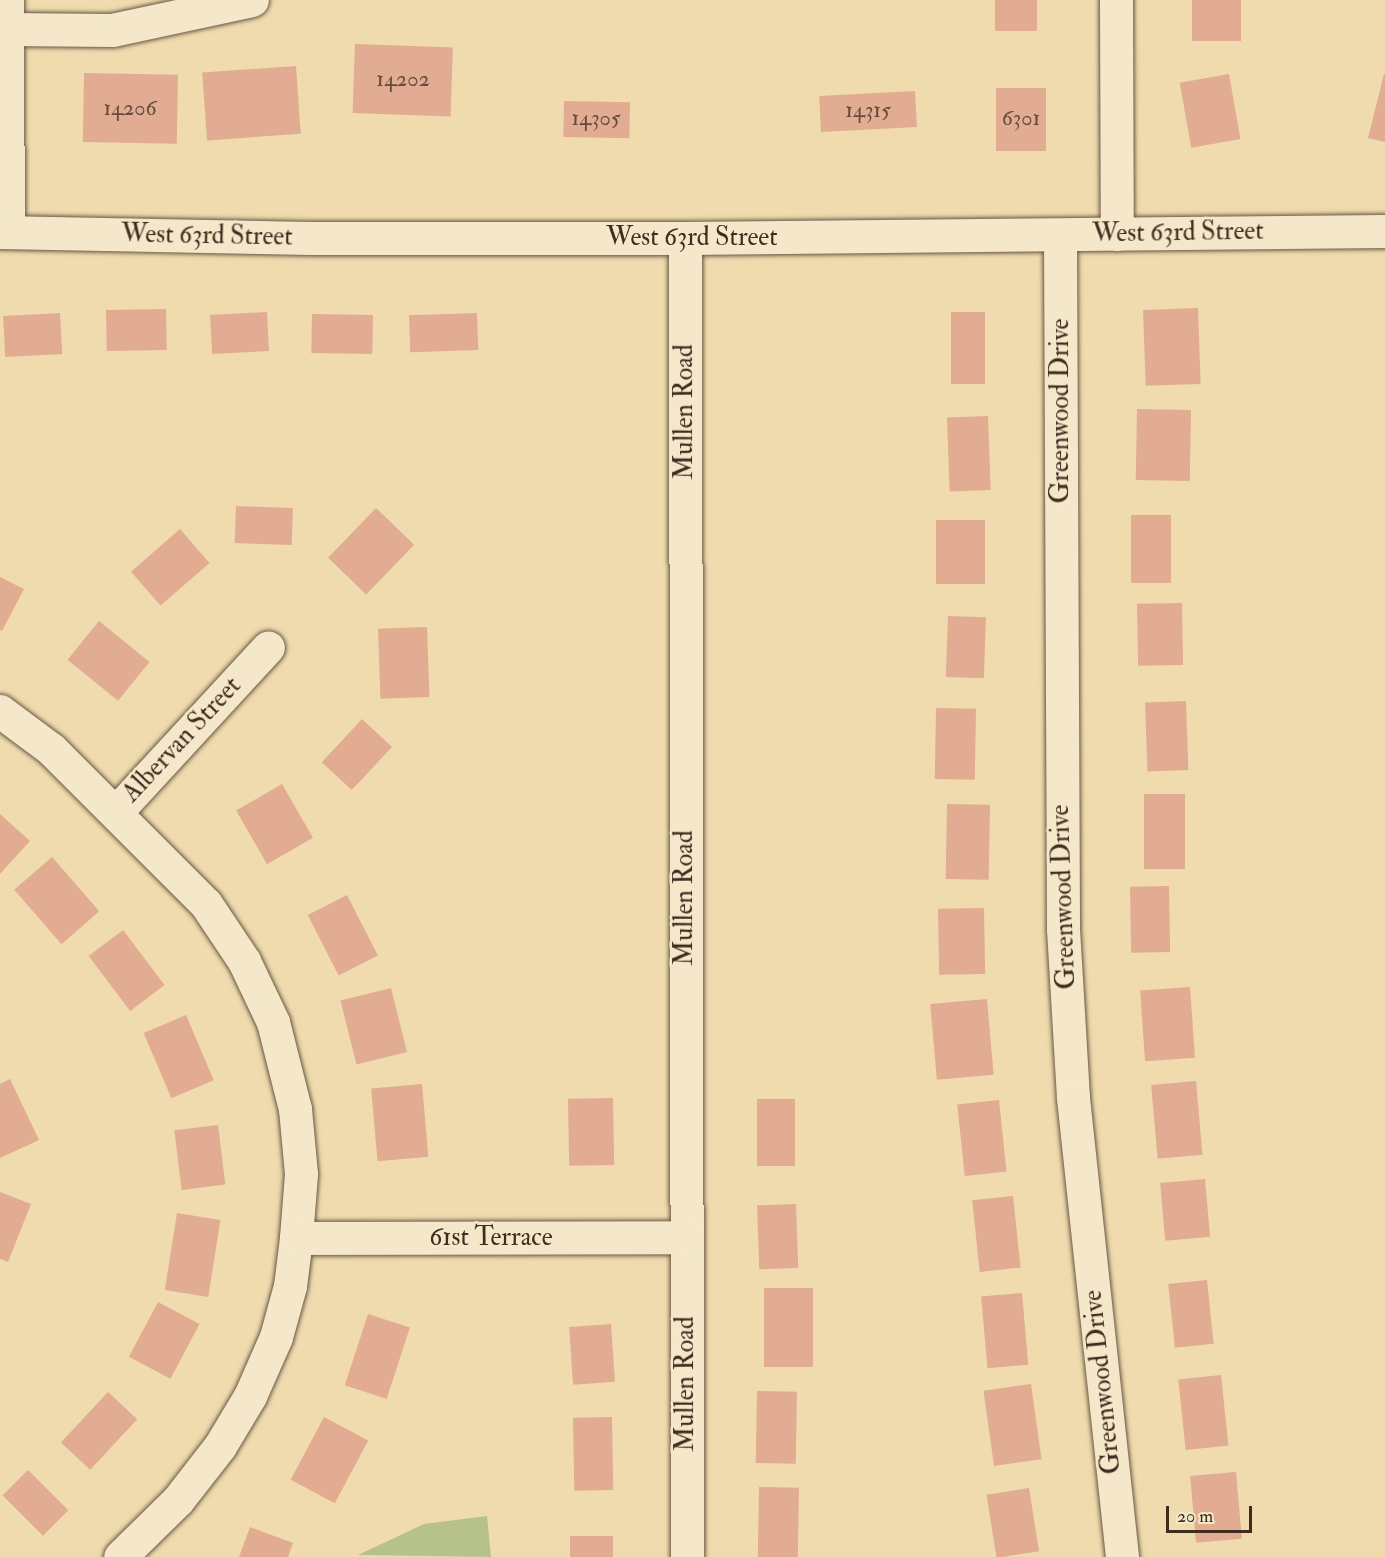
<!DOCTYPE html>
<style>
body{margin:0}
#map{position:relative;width:1385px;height:1557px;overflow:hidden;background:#efdbae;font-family:"IM FELL Double Pica",serif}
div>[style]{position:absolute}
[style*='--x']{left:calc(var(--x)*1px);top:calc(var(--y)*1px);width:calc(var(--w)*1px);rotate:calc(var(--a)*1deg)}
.green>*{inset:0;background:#b7c18c}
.building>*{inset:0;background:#e2ac92;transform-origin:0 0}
.roads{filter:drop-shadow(0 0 2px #6a5843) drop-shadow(0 0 2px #6a5843)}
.minor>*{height:33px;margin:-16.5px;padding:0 16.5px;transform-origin:16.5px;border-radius:16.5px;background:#f5e8ca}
span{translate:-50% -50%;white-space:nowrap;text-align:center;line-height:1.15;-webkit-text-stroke:5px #f5e8ca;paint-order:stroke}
.number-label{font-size:22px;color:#674c3c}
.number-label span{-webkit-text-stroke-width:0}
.street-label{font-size:26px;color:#3e2c1f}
.scale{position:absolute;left:1166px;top:1506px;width:86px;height:27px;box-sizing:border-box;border:3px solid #3e2c1f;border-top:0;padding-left:8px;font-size:18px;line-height:21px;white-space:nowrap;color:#3e2c1f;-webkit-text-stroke:4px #f5e8ca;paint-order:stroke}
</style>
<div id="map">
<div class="green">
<i style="clip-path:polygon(487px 1516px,491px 1557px,358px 1555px,424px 1524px)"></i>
</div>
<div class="building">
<i style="left:995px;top:0;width:42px;height:31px"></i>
<i style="left:1192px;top:0;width:49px;height:41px"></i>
<i style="left:355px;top:44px;width:98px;height:69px;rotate:2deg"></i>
<i style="left:296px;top:66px;width:68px;height:94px;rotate:86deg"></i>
<i style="left:84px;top:73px;width:94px;height:69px;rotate:1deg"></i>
<i style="left:1229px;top:74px;width:66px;height:50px;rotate:80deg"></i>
<i style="clip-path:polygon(1384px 74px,1385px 74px,1385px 142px,1368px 138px)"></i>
<i style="left:996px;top:88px;width:50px;height:63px"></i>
<i style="left:915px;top:91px;width:36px;height:96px;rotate:87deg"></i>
<i style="left:564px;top:101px;width:66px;height:36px;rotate:1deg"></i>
<i style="left:1198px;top:308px;width:76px;height:55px;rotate:88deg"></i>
<i style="left:166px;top:309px;width:41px;height:60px;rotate:89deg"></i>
<i style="left:267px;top:312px;width:39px;height:57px;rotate:87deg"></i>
<i style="left:951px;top:312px;width:34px;height:72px"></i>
<i style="left:60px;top:313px;width:41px;height:57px;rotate:87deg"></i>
<i style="left:477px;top:313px;width:37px;height:68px;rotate:88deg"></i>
<i style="left:312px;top:314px;width:61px;height:39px;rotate:1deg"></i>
<i style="left:1137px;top:409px;width:54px;height:71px;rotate:1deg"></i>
<i style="left:988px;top:416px;width:74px;height:41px;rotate:88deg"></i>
<i style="left:236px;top:506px;width:57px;height:37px;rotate:2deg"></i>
<i style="left:376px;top:508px;width:53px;height:69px;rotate:44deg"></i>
<i style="left:1131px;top:515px;width:40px;height:68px"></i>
<i style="left:936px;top:520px;width:49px;height:64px"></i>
<i style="left:180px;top:529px;width:45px;height:65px;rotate:49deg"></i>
<i style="clip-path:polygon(0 577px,24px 589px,2px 631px,0 630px)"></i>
<i style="left:1182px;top:603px;width:62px;height:45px;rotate:89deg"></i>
<i style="left:948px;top:616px;width:38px;height:61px;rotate:2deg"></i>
<i style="left:99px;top:621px;width:65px;height:50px;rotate:39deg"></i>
<i style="left:427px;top:627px;width:70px;height:49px;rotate:88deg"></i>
<i style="left:1186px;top:701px;width:69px;height:41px;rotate:88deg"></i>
<i style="left:936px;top:708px;width:40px;height:71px;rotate:1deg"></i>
<i style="left:362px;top:719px;width:41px;height:59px;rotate:43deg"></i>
<i style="left:282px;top:784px;width:62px;height:53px;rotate:60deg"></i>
<i style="left:1144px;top:794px;width:41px;height:75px"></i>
<i style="left:947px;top:804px;width:43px;height:75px;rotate:1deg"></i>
<i style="clip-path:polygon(0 814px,30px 841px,0 874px)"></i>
<i style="left:52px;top:857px;width:72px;height:50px;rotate:49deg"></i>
<i style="left:1169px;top:886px;width:66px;height:39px;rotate:89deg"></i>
<i style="left:347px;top:895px;width:68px;height:44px;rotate:63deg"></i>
<i style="left:984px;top:908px;width:66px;height:46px;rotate:89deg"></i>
<i style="left:123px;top:930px;width:69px;height:43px;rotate:53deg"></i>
<i style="left:1190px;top:987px;width:71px;height:50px;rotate:86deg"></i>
<i style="left:391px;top:988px;width:66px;height:52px;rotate:76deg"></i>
<i style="left:987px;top:999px;width:76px;height:57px;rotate:85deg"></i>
<i style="left:186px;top:1015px;width:71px;height:46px;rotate:67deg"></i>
<i style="clip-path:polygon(10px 1079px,39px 1140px,0 1158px,0 1084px)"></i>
<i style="left:1196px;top:1081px;width:74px;height:45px;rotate:85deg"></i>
<i style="left:422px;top:1084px;width:73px;height:51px;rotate:85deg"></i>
<i style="left:613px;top:1098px;width:67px;height:45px;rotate:89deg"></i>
<i style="left:757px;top:1099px;width:38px;height:67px"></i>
<i style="left:999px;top:1100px;width:72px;height:42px;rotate:84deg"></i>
<i style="left:218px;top:1125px;width:60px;height:44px;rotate:83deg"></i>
<i style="left:1205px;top:1179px;width:58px;height:45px;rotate:85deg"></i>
<i style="clip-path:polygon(0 1192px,31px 1204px,8px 1262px,0 1259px)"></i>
<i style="left:1013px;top:1196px;width:72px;height:41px;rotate:84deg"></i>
<i style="left:796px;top:1204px;width:64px;height:39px;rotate:88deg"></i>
<i style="left:177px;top:1213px;width:44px;height:78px;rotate:9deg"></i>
<i style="left:1207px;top:1280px;width:64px;height:39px;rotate:84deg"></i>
<i style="left:764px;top:1288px;width:49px;height:79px"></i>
<i style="left:1022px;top:1293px;width:72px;height:41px;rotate:85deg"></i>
<i style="left:158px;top:1302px;width:47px;height:62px;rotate:28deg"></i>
<i style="left:368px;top:1314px;width:44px;height:75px;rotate:18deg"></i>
<i style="left:611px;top:1324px;width:58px;height:42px;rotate:86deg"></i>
<i style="left:1221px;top:1375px;width:71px;height:43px;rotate:84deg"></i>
<i style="left:1031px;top:1384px;width:76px;height:48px;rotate:82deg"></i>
<i style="left:757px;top:1391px;width:40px;height:72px;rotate:1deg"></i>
<i style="left:108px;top:1392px;width:40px;height:69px;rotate:43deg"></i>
<i style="left:324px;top:1417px;width:50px;height:71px;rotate:28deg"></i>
<i style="left:612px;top:1417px;width:73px;height:39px;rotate:89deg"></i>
<i style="left:28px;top:1470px;width:57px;height:36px;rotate:45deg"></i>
<i style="left:1236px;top:1472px;width:67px;height:46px;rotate:85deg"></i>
<i style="left:759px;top:1487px;width:40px;height:70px;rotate:1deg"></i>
<i style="left:1029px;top:1488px;width:64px;height:43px;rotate:81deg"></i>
<i style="clip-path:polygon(250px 1527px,293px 1543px,288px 1557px,239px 1557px)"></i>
<i style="left:613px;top:1536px;width:21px;height:43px;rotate:90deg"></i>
</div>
<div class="roads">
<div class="minor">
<i style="--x:7;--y:0;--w:232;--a:89.8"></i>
<i style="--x:1116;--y:0;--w:234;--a:89.8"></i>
<i style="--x:7;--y:29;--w:105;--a:0.5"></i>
<i style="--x:112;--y:30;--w:143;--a:-12.1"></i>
<i style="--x:0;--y:232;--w:310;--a:1.1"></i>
<i style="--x:310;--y:238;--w:375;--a:0"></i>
<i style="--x:685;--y:238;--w:700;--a:-0.57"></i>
<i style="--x:1060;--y:235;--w:694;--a:89.75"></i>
<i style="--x:1063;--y:929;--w:169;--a:86.6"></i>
<i style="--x:1073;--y:1098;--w:462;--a:83.9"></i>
<i style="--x:685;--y:238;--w:1319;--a:89.91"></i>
<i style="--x:0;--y:711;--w:64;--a:36.7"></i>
<i style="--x:51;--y:749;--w:219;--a:45"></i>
<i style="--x:206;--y:904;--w:69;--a:56.3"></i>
<i style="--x:244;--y:961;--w:68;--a:64.6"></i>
<i style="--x:273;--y:1022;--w:90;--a:75.8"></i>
<i style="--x:295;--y:1109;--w:65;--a:84.7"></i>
<i style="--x:301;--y:1174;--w:64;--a:94.5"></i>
<i style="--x:296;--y:1238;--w:48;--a:97.1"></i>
<i style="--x:290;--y:1286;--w:53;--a:105.4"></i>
<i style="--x:276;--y:1337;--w:64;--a:113.8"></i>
<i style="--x:250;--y:1396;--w:58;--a:121"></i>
<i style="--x:220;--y:1446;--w:68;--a:127.9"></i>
<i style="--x:178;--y:1500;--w:81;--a:135.5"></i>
<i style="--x:116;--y:812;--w:224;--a:-47.3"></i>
<i style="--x:296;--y:1238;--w:390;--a:-0.1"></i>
</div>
</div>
<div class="number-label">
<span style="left:403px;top:80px">14202</span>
<span style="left:130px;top:109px">14206</span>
<span style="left:868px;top:111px">14315</span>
<span style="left:596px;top:119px">14305</span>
<span style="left:1021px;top:119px">6301</span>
</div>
<div class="street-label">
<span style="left:1178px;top:233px;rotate:-1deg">West 63rd Street</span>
<span style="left:207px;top:236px;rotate:1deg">West 63rd Street</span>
<span style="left:692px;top:238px">West 63rd Street</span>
<span style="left:1061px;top:411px;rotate:-90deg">Greenwood Drive</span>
<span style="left:685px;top:412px;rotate:-90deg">Mullen Road</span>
<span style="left:182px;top:740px;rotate:-47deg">Albervan Street</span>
<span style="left:1064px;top:897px;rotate:-92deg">Greenwood Drive</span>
<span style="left:685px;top:898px;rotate:-90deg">Mullen Road</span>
<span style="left:491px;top:1238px">61st Terrace</span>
<span style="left:1103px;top:1382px;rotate:-96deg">Greenwood Drive</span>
<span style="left:686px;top:1384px;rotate:-90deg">Mullen Road</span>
</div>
<div class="scale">20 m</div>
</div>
